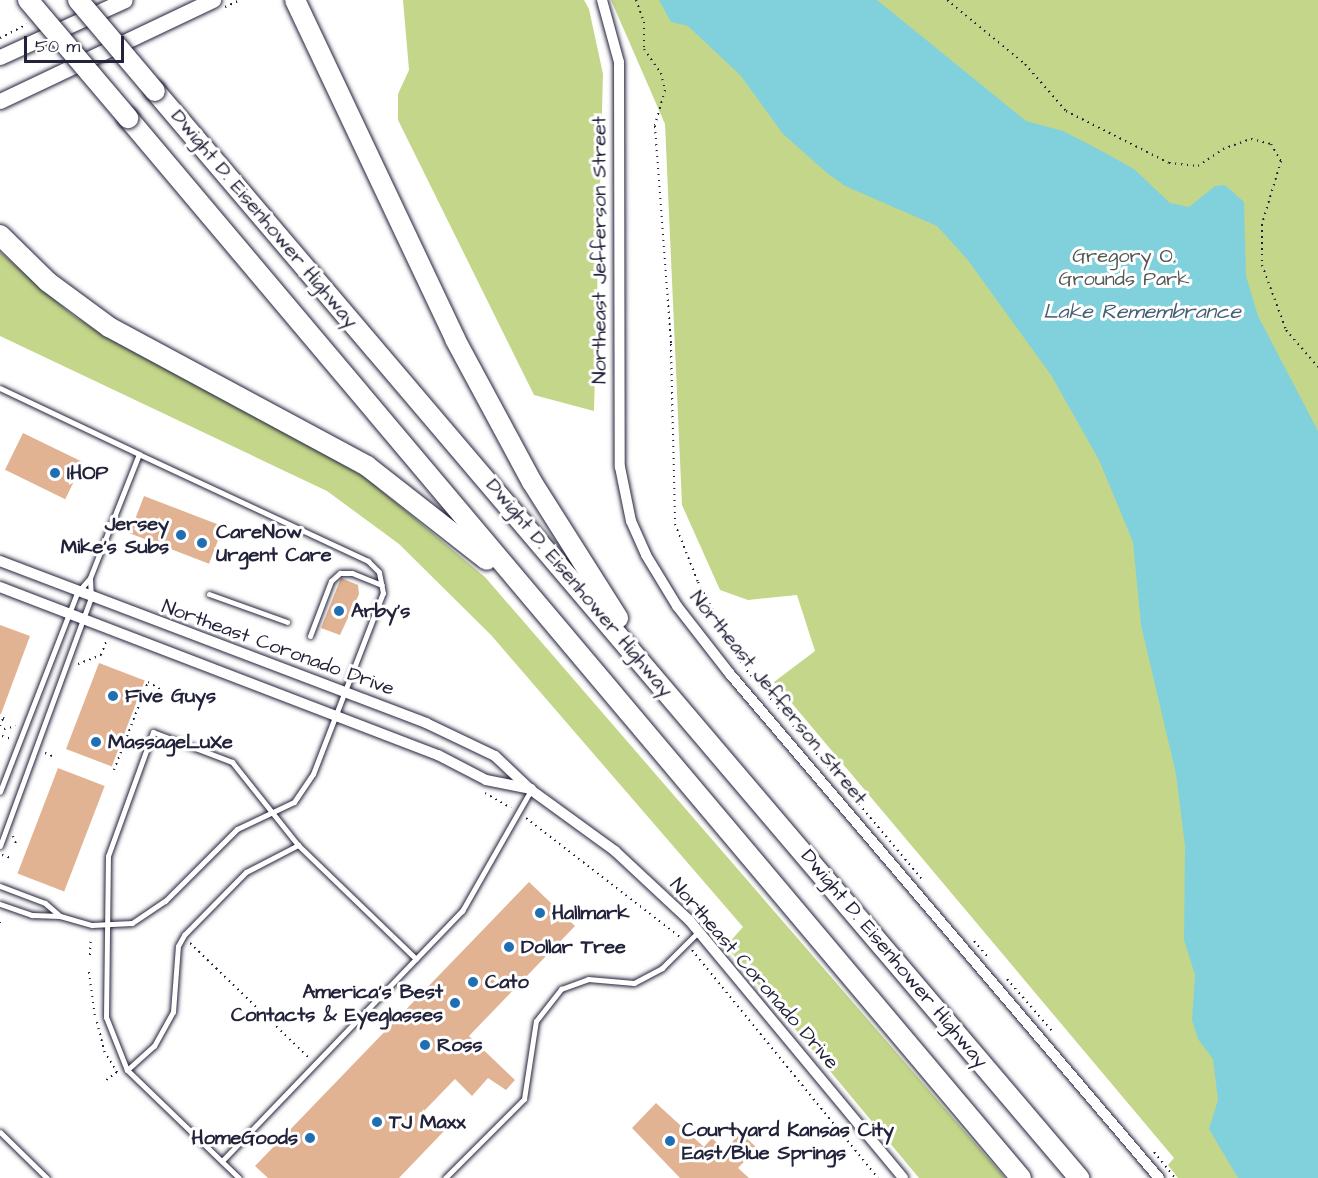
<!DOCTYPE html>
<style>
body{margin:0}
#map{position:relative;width:1318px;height:1178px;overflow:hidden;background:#fff;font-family:"Architects Daughter",sans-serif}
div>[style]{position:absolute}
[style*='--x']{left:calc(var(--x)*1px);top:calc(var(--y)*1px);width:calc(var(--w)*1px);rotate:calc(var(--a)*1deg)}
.green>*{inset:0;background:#c3d68a}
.water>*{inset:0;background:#81d1dd}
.building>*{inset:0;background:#e1b392;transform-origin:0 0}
.path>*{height:2px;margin-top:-1px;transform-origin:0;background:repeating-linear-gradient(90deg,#22223b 0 1.5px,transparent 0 6px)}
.roads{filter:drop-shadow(0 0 2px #22223b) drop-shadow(0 0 2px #22223b)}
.service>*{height:5px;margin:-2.5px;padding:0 2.5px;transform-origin:2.5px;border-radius:2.5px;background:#fff}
.minor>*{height:10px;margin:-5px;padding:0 5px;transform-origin:5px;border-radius:5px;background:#fff}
.secondary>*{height:15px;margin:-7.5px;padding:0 7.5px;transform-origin:7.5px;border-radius:7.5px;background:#fff}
.motorway>*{height:20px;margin:-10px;padding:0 10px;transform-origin:10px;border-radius:10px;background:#fff}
.bridges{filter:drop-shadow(0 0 2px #22223b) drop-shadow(0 0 2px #22223b)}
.motorway-bridge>*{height:20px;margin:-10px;padding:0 10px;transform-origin:10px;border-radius:10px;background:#fff}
.dots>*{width:16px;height:16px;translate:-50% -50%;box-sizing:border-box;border:3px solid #fff;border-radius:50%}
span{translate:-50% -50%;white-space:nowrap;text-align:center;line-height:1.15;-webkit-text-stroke:6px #fff;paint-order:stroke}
.street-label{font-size:20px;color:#22223b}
.park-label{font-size:20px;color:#525853}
.poi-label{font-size:20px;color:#22223b;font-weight:700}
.left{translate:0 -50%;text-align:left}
.right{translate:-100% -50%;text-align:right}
.water-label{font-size:21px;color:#435f74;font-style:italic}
.scale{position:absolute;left:24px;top:36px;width:100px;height:27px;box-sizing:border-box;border:3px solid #22223b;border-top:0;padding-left:8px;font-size:18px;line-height:21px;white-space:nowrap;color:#22223b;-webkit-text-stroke:4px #fff;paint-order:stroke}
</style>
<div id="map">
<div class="green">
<i style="clip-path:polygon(403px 0,584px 0,589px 9px,603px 74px,594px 411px,534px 395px,398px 120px,398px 94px,409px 70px)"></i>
<i style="clip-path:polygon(611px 0,1318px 0,1318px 1178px,1178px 1178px,1168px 1165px,1174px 1158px,774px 682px,815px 651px,797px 595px,748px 600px,720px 590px,682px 505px,665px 124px)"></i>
<i style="clip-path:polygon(0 252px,71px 314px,111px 340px,305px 440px,370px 481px,485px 577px,1005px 1178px,919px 1178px,726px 946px,743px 927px,491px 635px,399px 544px,327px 491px,0 336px)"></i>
</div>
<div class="water">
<i style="clip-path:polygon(659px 0,877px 0,1026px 121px,1063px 131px,1098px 149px,1134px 169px,1170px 203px,1189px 207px,1215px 186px,1225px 185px,1244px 202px,1246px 276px,1258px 316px,1318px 431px,1318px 1178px,1238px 1178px,1209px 1129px,1218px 1100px,1213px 1059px,1198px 1039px,1192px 1020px,1195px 975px,1184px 940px,1185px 846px,1176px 774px,1141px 625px,1133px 542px,1099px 460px,1051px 375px,967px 259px,937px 226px,845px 186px,827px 173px,783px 134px,741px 76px,688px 26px,671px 22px)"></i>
</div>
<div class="building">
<i style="left:23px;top:433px;width:67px;height:41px;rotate:26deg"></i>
<i style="left:144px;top:496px;width:85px;height:40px;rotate:21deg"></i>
<i style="clip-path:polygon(341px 578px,358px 585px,359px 594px,340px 635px,321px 628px)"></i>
<i style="clip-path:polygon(0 625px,30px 636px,1px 714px,0 714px)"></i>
<i style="left:99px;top:663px;width:49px;height:92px;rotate:21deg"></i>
<i style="left:58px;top:768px;width:50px;height:113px;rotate:21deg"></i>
<i style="clip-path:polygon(529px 882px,575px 926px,469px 1036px,515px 1080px,506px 1090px,488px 1078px,472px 1096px,455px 1079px,423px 1112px,444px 1131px,399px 1178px,268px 1178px,255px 1166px)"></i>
<i style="clip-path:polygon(656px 1103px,704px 1147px,712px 1138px,724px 1150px,741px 1133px,757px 1148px,738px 1168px,749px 1178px,680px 1178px,632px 1128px)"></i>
</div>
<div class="path">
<i style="--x:636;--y:0;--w:23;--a:70"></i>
<i style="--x:644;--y:22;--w:27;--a:90"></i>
<i style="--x:644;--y:49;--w:29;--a:55"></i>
<i style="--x:661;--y:73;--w:17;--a:77"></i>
<i style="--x:665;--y:90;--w:37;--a:106"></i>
<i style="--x:655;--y:126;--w:219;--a:85.8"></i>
<i style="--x:671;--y:344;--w:180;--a:88.7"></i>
<i style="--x:675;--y:524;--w:62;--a:68.4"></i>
<i style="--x:698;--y:582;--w:95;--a:61.8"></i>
<i style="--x:743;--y:666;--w:278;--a:50"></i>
<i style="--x:947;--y:0;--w:101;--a:39.4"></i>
<i style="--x:1025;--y:64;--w:62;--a:48.9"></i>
<i style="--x:1066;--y:111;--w:115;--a:26.8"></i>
<i style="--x:1169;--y:163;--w:29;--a:6"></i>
<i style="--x:1198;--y:166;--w:30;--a:-34"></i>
<i style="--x:1223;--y:149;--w:30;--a:-20"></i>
<i style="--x:1251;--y:139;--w:21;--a:14"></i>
<i style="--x:1271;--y:144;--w:20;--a:60"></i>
<i style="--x:1281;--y:161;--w:66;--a:106.8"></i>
<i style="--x:1262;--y:224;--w:41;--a:90"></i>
<i style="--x:1262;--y:265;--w:69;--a:69.7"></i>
<i style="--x:1286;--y:330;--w:49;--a:49.1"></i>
<i style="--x:225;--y:7;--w:17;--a:-25"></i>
<i style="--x:0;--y:38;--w:30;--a:-27"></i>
<i style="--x:78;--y:664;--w:25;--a:-21"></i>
<i style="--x:101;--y:655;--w:14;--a:-69"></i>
<i style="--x:0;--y:726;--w:9;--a:-69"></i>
<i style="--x:3;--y:718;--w:5;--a:22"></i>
<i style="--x:4;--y:729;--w:12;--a:-14"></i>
<i style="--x:2;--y:736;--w:10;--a:17"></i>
<i style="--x:45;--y:753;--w:8;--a:23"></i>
<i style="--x:114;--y:770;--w:94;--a:-68.9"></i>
<i style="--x:148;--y:682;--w:16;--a:30"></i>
<i style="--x:485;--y:793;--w:30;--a:30"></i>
<i style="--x:526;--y:818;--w:195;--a:37.7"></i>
<i style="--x:13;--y:836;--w:9;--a:69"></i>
<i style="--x:2;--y:855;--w:9;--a:18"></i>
<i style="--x:0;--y:922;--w:1;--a:90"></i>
<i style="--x:974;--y:941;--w:20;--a:49"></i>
<i style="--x:190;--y:943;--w:165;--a:44"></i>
<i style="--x:692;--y:950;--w:294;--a:50.8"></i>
<i style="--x:90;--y:955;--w:18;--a:-87"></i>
<i style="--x:89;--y:972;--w:45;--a:82.4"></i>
<i style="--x:1007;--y:979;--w:69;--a:49.1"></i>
<i style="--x:97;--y:1022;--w:30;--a:76"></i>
<i style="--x:104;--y:1051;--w:25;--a:58"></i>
<i style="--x:117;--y:1072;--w:15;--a:143"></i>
<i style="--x:1154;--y:1152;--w:33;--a:51"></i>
</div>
<div class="roads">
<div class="service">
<i style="--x:0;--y:388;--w:154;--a:25.4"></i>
<i style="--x:139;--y:454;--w:133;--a:111.6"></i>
<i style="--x:90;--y:578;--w:20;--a:131"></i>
<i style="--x:77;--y:593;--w:213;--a:111.2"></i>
<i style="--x:209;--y:594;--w:83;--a:19.7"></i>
<i style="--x:310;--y:636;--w:59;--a:-69.1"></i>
<i style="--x:331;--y:581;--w:12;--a:-42"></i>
<i style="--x:340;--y:573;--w:12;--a:0"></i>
<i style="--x:352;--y:573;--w:32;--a:22"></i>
<i style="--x:0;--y:846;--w:264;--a:-69.9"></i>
<i style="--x:91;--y:598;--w:19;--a:-93"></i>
<i style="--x:0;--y:886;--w:48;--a:20.7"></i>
<i style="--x:45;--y:903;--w:20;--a:41"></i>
<i style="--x:0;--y:904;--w:34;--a:19"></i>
<i style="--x:32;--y:915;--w:28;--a:2"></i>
<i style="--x:60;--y:916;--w:33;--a:16"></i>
<i style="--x:92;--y:925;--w:40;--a:-2.9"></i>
<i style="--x:132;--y:923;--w:40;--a:-34"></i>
<i style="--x:165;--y:901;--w:102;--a:-45"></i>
<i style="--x:237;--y:829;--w:63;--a:-25.3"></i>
<i style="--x:294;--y:802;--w:34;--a:-56"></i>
<i style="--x:313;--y:774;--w:194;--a:-68.9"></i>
<i style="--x:383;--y:593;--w:21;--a:-101"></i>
<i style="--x:379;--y:572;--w:16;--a:-135"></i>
<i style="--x:368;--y:561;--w:253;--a:-155"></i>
<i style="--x:127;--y:1070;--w:36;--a:-42"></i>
<i style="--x:154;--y:1046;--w:39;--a:-61"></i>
<i style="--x:173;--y:1012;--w:66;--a:-85.7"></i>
<i style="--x:178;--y:946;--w:13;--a:-61"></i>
<i style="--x:184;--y:935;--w:88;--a:-45.5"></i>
<i style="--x:246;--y:872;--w:59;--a:-27.4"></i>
<i style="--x:0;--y:1132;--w:66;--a:44.4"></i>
<i style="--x:222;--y:1161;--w:347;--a:-46.2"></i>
<i style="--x:462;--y:911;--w:139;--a:-60.3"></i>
<i style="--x:239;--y:1178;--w:156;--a:-136"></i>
<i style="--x:127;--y:1070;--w:57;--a:-111.6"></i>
<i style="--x:106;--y:1017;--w:161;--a:-89.3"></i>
<i style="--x:108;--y:856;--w:132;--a:-70.1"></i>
<i style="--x:153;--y:732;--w:85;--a:20.8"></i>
<i style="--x:232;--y:762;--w:106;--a:51.5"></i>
<i style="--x:298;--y:845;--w:164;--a:44"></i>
<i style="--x:445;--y:1178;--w:112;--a:-45"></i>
<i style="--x:524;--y:1099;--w:79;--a:-81.3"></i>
<i style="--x:536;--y:1021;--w:41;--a:-52"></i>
<i style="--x:561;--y:989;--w:29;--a:-20"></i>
<i style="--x:588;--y:979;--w:46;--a:5"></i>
<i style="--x:634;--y:983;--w:32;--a:-28"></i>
<i style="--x:662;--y:968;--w:51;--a:-45"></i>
</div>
<div class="minor">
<i style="--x:602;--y:0;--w:64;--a:74.7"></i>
<i style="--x:619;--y:62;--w:405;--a:89.9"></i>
<i style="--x:620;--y:467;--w:55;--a:78.5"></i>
<i style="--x:631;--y:521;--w:37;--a:66"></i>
<i style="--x:646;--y:555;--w:60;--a:58.7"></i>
<i style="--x:677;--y:606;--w:86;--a:52.1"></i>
<i style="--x:730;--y:674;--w:662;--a:49.6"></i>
<i style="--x:0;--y:561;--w:456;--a:20.8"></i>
<i style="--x:426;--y:723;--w:76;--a:25.6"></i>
<i style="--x:495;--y:756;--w:50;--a:43.4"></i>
<i style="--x:531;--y:790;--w:104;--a:36"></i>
<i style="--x:615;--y:851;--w:101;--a:43"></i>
<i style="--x:689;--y:920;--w:335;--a:50.3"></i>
<i style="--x:0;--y:587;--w:469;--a:21"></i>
<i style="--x:438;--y:755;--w:54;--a:27.5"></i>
<i style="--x:486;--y:780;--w:46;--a:11.3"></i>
</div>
<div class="secondary">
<i style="--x:0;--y:57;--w:137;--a:-24.5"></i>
<i style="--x:0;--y:101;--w:236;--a:-25.4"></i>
</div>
<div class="motorway">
<i style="--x:295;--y:0;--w:375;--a:64.7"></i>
<i style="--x:455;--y:339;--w:162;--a:61.7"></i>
<i style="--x:532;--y:482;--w:161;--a:57.7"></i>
<i style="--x:155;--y:91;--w:1427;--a:49.63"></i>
<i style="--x:128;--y:118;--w:1386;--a:49.89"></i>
<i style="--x:0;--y:235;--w:67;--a:44.4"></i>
<i style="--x:48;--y:282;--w:76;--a:36.4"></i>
<i style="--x:109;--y:327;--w:293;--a:28.3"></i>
<i style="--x:367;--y:466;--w:152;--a:38.1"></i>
</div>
</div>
<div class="bridges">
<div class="motorway-bridge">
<i style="--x:28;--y:0;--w:155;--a:49.7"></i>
<i style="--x:78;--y:0;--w:119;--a:49.8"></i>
</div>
</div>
<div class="dots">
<i style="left:55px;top:473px;background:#1f6fb2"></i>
<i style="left:181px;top:535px;background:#1f6fb2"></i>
<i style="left:202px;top:543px;background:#1f6fb2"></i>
<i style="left:339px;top:611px;background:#1f6fb2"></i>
<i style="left:113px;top:696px;background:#1f6fb2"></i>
<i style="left:96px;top:742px;background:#1f6fb2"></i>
<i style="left:540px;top:913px;background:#1f6fb2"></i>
<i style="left:509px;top:947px;background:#1f6fb2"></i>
<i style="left:473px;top:982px;background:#1f6fb2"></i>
<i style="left:455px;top:1003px;background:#1f6fb2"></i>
<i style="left:425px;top:1045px;background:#1f6fb2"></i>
<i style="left:377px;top:1122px;background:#1f6fb2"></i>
<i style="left:310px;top:1138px;background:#1f6fb2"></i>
<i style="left:670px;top:1141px;background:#1f6fb2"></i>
</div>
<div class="street-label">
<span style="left:264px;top:219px;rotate:50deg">Dwight D. Eisenhower Highway</span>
<span style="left:600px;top:250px;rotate:-90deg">Northeast Jefferson Street</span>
<span style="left:579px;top:588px;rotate:50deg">Dwight D. Eisenhower Highway</span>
<span style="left:278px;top:648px;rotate:20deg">Northeast Coronado Drive</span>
<span style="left:778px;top:698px;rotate:51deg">Northeast Jefferson Street</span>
<span style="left:894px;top:959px;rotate:50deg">Dwight D. Eisenhower Highway</span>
<span style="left:754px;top:974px;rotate:49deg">Northeast Coronado Drive</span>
</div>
<div class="park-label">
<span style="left:1124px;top:268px">Gregory O.<br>Grounds Park</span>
</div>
<div class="poi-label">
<span class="left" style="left:67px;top:473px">IHOP</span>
<span class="right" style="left:169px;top:536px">Jersey<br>Mike's Subs</span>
<span class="left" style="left:216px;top:544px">CareNow<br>Urgent Care</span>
<span class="left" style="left:351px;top:611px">Arby's</span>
<span class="left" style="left:125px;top:696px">Five Guys</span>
<span class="left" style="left:108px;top:742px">MassageLuXe</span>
<span class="left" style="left:552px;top:913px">Hallmark</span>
<span class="left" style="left:521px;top:947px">Dollar Tree</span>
<span class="left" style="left:485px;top:982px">Cato</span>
<span class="right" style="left:443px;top:1004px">America's Best<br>Contacts &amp; Eyeglasses</span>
<span class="left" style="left:437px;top:1045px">Ross</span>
<span class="left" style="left:389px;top:1122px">TJ Maxx</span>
<span class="left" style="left:682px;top:1142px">Courtyard Kansas City<br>East/Blue Springs</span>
<span class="right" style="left:298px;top:1138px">HomeGoods</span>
</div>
<div class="water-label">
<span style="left:1142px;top:312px">Lake Remembrance</span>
</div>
<div class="scale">50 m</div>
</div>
